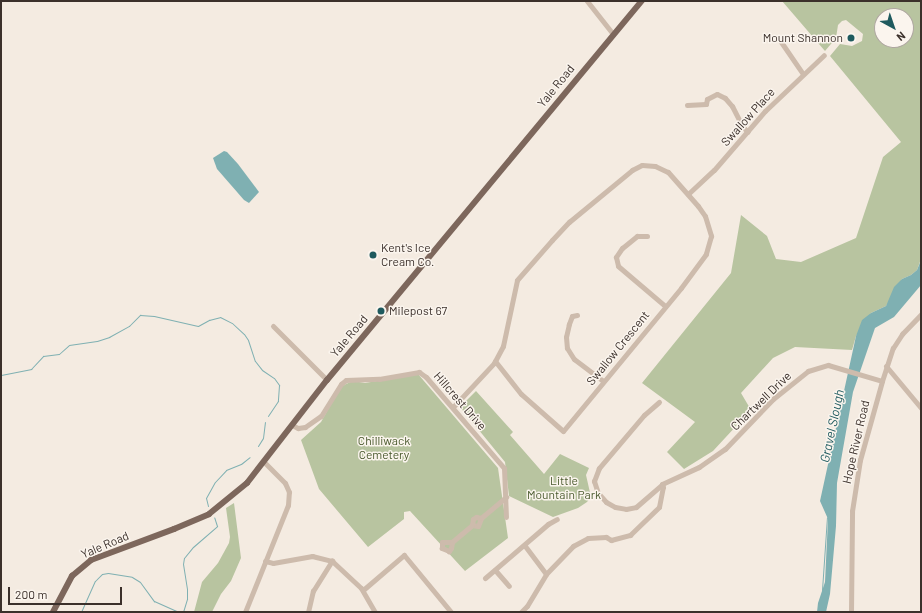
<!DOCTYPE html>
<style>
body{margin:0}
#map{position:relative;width:922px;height:613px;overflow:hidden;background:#f4ebe1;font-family:Barlow,sans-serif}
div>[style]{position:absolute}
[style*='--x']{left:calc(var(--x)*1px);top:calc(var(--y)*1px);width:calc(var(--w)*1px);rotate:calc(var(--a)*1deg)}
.green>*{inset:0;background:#b8c4a0}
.water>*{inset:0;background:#7fb0b2}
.stream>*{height:1px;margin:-0.5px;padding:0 0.5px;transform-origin:0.5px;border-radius:0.5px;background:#7fb0b2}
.minor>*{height:5px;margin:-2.5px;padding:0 2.5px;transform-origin:2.5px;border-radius:2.5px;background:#cdbbac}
.major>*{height:6px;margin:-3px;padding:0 3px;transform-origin:3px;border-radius:3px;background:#7d675c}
.dots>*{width:11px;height:11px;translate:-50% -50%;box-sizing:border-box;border:2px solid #fbf5ee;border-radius:50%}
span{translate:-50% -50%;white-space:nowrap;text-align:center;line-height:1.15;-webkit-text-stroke:3px #fbf5ee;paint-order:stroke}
.poi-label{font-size:12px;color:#3b302b}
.right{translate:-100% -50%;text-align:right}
.left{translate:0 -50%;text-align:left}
.street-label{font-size:12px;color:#3b302b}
.park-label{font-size:12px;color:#4a5a2e}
.water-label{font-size:13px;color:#1f5a5e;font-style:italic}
.frame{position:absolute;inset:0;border:2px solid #3b302b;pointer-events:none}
.north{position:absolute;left:874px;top:8px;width:40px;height:40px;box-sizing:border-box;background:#fbf5ee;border:1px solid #aea6a0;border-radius:50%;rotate:140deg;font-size:11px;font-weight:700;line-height:16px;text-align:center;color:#3b302b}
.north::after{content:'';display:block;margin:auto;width:14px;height:18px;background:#1f5a5e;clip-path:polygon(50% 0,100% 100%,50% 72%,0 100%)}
.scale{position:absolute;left:8px;top:587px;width:114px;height:18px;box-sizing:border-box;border:2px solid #3b302b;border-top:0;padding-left:5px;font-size:12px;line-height:14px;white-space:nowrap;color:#3b302b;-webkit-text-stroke:3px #fbf5ee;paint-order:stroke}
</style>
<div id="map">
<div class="green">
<i style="clip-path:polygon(evenodd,782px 1px,921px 1px,921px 259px,917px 270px,911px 275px,902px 279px,886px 306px,871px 313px,856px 336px,852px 350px,795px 347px,773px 358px,741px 393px,751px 410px,713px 451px,684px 469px,667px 452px,695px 422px,642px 383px,731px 273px,741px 215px,767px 236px,776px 259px,801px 262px,856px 238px,883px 157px,901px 142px,830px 56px,840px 44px,852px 46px,862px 41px,863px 34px,846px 20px,842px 21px,838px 25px,836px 38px,825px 51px,782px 1px,882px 16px,906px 16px,906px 40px,882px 40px,882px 16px)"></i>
<i style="clip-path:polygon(418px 374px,498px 468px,508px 538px,465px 571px,410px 511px,404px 512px,404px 519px,368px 547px,319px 489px,301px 440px,321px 422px,340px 388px,346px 384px,353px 381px,365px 383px)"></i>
<i style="clip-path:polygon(476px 391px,513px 432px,510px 435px,544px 474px,560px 454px,589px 468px,586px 475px,591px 497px,587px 502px,578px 508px,553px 517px,509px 496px,505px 462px,460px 407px)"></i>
<i style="clip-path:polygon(234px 503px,241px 558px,231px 581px,221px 594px,212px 612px,194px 612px,202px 582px,218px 563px,229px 543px,230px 537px,226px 508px)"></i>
</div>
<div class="water">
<i style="clip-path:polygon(224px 151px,227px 152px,238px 164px,259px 192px,249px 203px,244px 200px,217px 169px,213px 158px)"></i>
<i style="clip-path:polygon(921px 260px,921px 285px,894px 317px,875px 328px,853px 392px,837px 483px,836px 526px,830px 594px,826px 612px,817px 612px,818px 603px,825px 582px,828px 519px,820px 501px,856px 336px,862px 320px,871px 313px,886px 306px,894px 287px,902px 279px,911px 275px,917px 270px)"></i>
</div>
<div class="stream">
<i style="--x:1;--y:375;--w:31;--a:-11"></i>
<i style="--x:31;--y:369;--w:18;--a:-47"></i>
<i style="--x:43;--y:356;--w:16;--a:-7"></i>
<i style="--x:59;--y:354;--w:13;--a:-42"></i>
<i style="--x:69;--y:345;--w:28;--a:-8"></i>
<i style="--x:97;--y:341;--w:13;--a:-18"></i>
<i style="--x:109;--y:337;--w:23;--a:-29"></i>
<i style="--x:129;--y:326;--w:16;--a:-45"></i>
<i style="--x:140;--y:315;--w:14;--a:4"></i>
<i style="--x:154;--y:316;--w:45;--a:12.8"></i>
<i style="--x:198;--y:326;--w:13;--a:-29"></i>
<i style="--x:209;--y:320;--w:11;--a:-15"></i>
<i style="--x:220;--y:317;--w:13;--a:27"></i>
<i style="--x:232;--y:323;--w:16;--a:43"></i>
<i style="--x:244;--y:334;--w:7;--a:56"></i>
<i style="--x:248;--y:340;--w:22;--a:72"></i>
<i style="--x:255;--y:361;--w:11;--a:52"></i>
<i style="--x:262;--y:370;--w:14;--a:34"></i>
<i style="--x:274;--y:378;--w:9;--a:54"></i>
<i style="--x:279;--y:385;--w:16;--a:94"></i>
<i style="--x:278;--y:401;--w:18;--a:124"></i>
<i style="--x:258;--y:446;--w:9;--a:-58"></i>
<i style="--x:263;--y:438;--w:16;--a:-83"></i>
<i style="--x:208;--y:506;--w:8;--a:-104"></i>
<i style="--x:206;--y:498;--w:18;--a:-61"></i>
<i style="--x:215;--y:482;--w:16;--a:-47"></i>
<i style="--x:226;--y:470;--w:16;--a:-22"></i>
<i style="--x:241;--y:464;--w:11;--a:-38"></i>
<i style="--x:822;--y:590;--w:73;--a:-86.1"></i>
<i style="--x:81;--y:612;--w:34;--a:-66"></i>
<i style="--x:95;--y:581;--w:10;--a:-45"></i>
<i style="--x:102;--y:574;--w:6;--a:-9"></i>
<i style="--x:108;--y:573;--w:24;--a:9"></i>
<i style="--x:132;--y:577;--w:9;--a:32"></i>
<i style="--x:140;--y:582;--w:24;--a:54"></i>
<i style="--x:154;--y:601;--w:27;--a:24"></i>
<i style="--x:183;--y:612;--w:14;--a:-73"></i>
<i style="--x:187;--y:599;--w:10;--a:-90"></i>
<i style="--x:187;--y:589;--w:25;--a:-99"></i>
<i style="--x:183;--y:564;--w:6;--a:-81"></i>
<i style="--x:184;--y:558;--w:14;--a:-51"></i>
<i style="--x:193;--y:547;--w:32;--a:-41"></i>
<i style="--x:217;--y:526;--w:9;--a:-108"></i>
</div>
<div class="minor">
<i style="--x:587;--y:1;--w:42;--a:51.8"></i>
<i style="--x:779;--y:39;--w:42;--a:55.6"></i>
<i style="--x:687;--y:105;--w:19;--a:-3"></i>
<i style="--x:706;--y:104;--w:5;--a:-79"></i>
<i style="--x:707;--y:99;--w:11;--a:-27"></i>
<i style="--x:717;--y:94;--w:9;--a:27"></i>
<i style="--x:725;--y:98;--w:11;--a:49"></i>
<i style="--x:732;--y:106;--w:22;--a:63"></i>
<i style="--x:742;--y:126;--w:8;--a:45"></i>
<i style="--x:688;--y:194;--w:35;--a:-43"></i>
<i style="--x:714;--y:170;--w:78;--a:-49.2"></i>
<i style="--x:765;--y:111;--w:81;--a:-43.5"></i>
<i style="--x:647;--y:236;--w:10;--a:180"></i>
<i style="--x:637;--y:236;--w:19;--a:141"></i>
<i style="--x:622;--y:248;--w:11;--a:124"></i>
<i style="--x:616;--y:257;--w:9;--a:77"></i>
<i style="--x:618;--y:266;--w:62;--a:40.4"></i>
<i style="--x:577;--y:315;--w:5;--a:169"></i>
<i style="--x:572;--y:316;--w:9;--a:111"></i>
<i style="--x:569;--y:324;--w:13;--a:103"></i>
<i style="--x:566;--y:337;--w:11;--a:85"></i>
<i style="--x:567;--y:348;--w:13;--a:58"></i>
<i style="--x:574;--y:359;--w:36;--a:37"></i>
<i style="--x:273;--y:326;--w:76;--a:45"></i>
<i style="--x:886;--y:366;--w:55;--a:50.2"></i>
<i style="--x:659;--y:402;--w:20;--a:139"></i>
<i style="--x:644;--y:415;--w:70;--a:130.3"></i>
<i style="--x:599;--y:468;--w:14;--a:111"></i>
<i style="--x:594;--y:481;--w:13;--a:72"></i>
<i style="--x:598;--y:493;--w:12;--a:48"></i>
<i style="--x:606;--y:502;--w:10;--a:29"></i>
<i style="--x:615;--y:507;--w:11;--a:10"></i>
<i style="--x:626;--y:509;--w:10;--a:-11"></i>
<i style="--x:636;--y:507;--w:35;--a:-41"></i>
<i style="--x:662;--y:484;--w:41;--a:-24.7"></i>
<i style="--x:699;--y:467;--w:32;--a:-35"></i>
<i style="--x:725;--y:449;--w:69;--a:-46.2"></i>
<i style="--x:773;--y:399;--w:45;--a:-38.7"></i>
<i style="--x:808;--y:371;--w:21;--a:-17"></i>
<i style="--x:828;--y:365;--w:56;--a:16.5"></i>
<i style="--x:453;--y:407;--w:60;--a:-47"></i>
<i style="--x:494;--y:363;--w:19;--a:-62"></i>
<i style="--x:503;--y:346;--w:67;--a:-78"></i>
<i style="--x:517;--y:280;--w:53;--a:-48.8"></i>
<i style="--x:552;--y:240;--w:25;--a:-47"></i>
<i style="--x:569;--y:222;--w:82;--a:-39.5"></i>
<i style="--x:632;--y:170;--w:11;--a:-27"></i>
<i style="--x:642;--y:165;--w:13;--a:4"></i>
<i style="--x:655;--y:166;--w:14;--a:25"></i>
<i style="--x:668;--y:172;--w:45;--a:48.6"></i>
<i style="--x:698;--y:206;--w:12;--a:55"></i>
<i style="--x:705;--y:216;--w:21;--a:73"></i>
<i style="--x:711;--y:236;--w:19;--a:106"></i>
<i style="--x:706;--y:254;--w:42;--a:126.3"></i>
<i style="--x:681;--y:288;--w:185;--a:129.5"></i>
<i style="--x:563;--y:431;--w:56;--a:-138.6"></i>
<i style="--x:521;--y:394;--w:42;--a:-128.2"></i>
<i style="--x:292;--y:425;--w:7;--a:27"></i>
<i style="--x:298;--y:428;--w:7;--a:-8"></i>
<i style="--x:305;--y:427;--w:19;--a:-35"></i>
<i style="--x:321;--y:416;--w:38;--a:-58"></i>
<i style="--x:341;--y:384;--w:6;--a:-39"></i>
<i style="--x:346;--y:380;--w:33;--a:-2"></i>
<i style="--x:379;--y:379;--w:41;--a:-9.9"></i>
<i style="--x:419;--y:372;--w:9;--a:36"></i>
<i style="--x:426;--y:377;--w:120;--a:49.4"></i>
<i style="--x:504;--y:468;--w:49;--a:87.7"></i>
<i style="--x:472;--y:525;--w:6;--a:9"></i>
<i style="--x:478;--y:526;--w:9;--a:-69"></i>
<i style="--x:481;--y:518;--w:33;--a:-40"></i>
<i style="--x:472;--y:525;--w:6;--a:-81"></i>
<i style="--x:473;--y:519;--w:4;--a:-34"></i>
<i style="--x:476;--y:517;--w:5;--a:11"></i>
<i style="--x:452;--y:542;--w:6;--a:99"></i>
<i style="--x:451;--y:548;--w:4;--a:124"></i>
<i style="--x:449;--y:551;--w:8;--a:-157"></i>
<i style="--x:442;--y:548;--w:6;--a:-90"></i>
<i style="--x:442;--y:542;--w:10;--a:0"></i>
<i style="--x:452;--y:542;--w:26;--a:-40"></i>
<i style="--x:525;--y:546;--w:35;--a:53"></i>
<i style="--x:265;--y:561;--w:8;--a:14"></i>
<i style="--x:273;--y:563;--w:40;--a:-10"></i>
<i style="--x:312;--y:556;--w:21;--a:14"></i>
<i style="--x:332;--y:561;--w:40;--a:43"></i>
<i style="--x:361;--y:588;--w:28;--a:60"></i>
<i style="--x:495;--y:570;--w:21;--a:49"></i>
<i style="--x:485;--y:578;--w:83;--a:-40.6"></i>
<i style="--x:548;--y:524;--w:10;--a:-29"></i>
<i style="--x:363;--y:590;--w:54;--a:-40.5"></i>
<i style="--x:404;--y:555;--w:74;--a:50.5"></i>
<i style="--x:245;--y:612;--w:115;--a:-68.1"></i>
<i style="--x:288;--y:505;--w:13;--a:-86"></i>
<i style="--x:289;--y:492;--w:10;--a:-114"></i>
<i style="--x:285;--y:483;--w:30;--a:-135"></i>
<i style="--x:308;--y:612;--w:22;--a:-77"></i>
<i style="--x:313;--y:591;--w:36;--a:-58"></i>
<i style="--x:521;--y:612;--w:8;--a:-45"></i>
<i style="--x:527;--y:606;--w:37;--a:-59"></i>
<i style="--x:546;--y:574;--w:39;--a:-46"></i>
<i style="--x:573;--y:546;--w:17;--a:-28"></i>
<i style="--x:588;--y:538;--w:18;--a:-3"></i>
<i style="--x:606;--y:537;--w:6;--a:31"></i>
<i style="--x:611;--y:540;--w:20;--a:-15"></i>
<i style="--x:630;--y:535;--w:40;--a:-44"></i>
<i style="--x:659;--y:507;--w:20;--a:-79"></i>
<i style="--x:663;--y:487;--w:3;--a:-108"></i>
<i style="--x:851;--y:612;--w:101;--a:-89.4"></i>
<i style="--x:852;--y:511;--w:52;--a:-81.1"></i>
<i style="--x:860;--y:460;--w:82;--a:-74.4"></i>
<i style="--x:882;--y:381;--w:35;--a:-72"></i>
<i style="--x:893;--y:348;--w:17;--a:-57"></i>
<i style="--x:902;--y:334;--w:28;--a:-46"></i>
</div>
<div class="major">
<i style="--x:53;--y:612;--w:41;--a:-62.2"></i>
<i style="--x:72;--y:576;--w:25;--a:-40"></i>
<i style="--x:91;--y:560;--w:89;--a:-20.5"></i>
<i style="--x:174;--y:529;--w:38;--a:-23"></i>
<i style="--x:209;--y:514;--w:49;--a:-39.2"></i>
<i style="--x:247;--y:483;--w:130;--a:-52.2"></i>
<i style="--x:327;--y:380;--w:493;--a:-50.3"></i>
</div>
<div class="dots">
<i style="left:851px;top:38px;background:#1f5a5e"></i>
<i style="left:373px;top:255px;background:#1f5a5e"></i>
<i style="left:381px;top:311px;background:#1f5a5e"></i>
</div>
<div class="poi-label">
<span class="right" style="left:843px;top:38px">Mount Shannon</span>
<span class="left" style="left:381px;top:255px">Kent's Ice<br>Cream Co.</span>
<span class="left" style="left:389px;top:311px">Milepost 67</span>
</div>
<div class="street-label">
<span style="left:556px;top:86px;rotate:-51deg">Yale Road</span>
<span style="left:748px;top:117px;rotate:-48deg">Swallow Place</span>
<span style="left:349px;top:336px;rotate:-50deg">Yale Road</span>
<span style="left:618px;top:348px;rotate:-51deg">Swallow Crescent</span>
<span style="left:460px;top:401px;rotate:49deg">Hillcrest Drive</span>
<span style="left:761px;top:401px;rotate:-44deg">Chartwell Drive</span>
<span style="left:856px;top:442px;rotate:-77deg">Hope River Road</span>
<span style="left:105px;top:545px;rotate:-23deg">Yale Road</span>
</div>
<div class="park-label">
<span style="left:384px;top:448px">Chilliwack<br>Cemetery</span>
<span style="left:564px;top:488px">Little<br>Mountain Park</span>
</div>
<div class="water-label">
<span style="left:832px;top:426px;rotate:-78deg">Gravel Slough</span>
</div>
<div class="frame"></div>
<div class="north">N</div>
<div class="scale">200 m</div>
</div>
